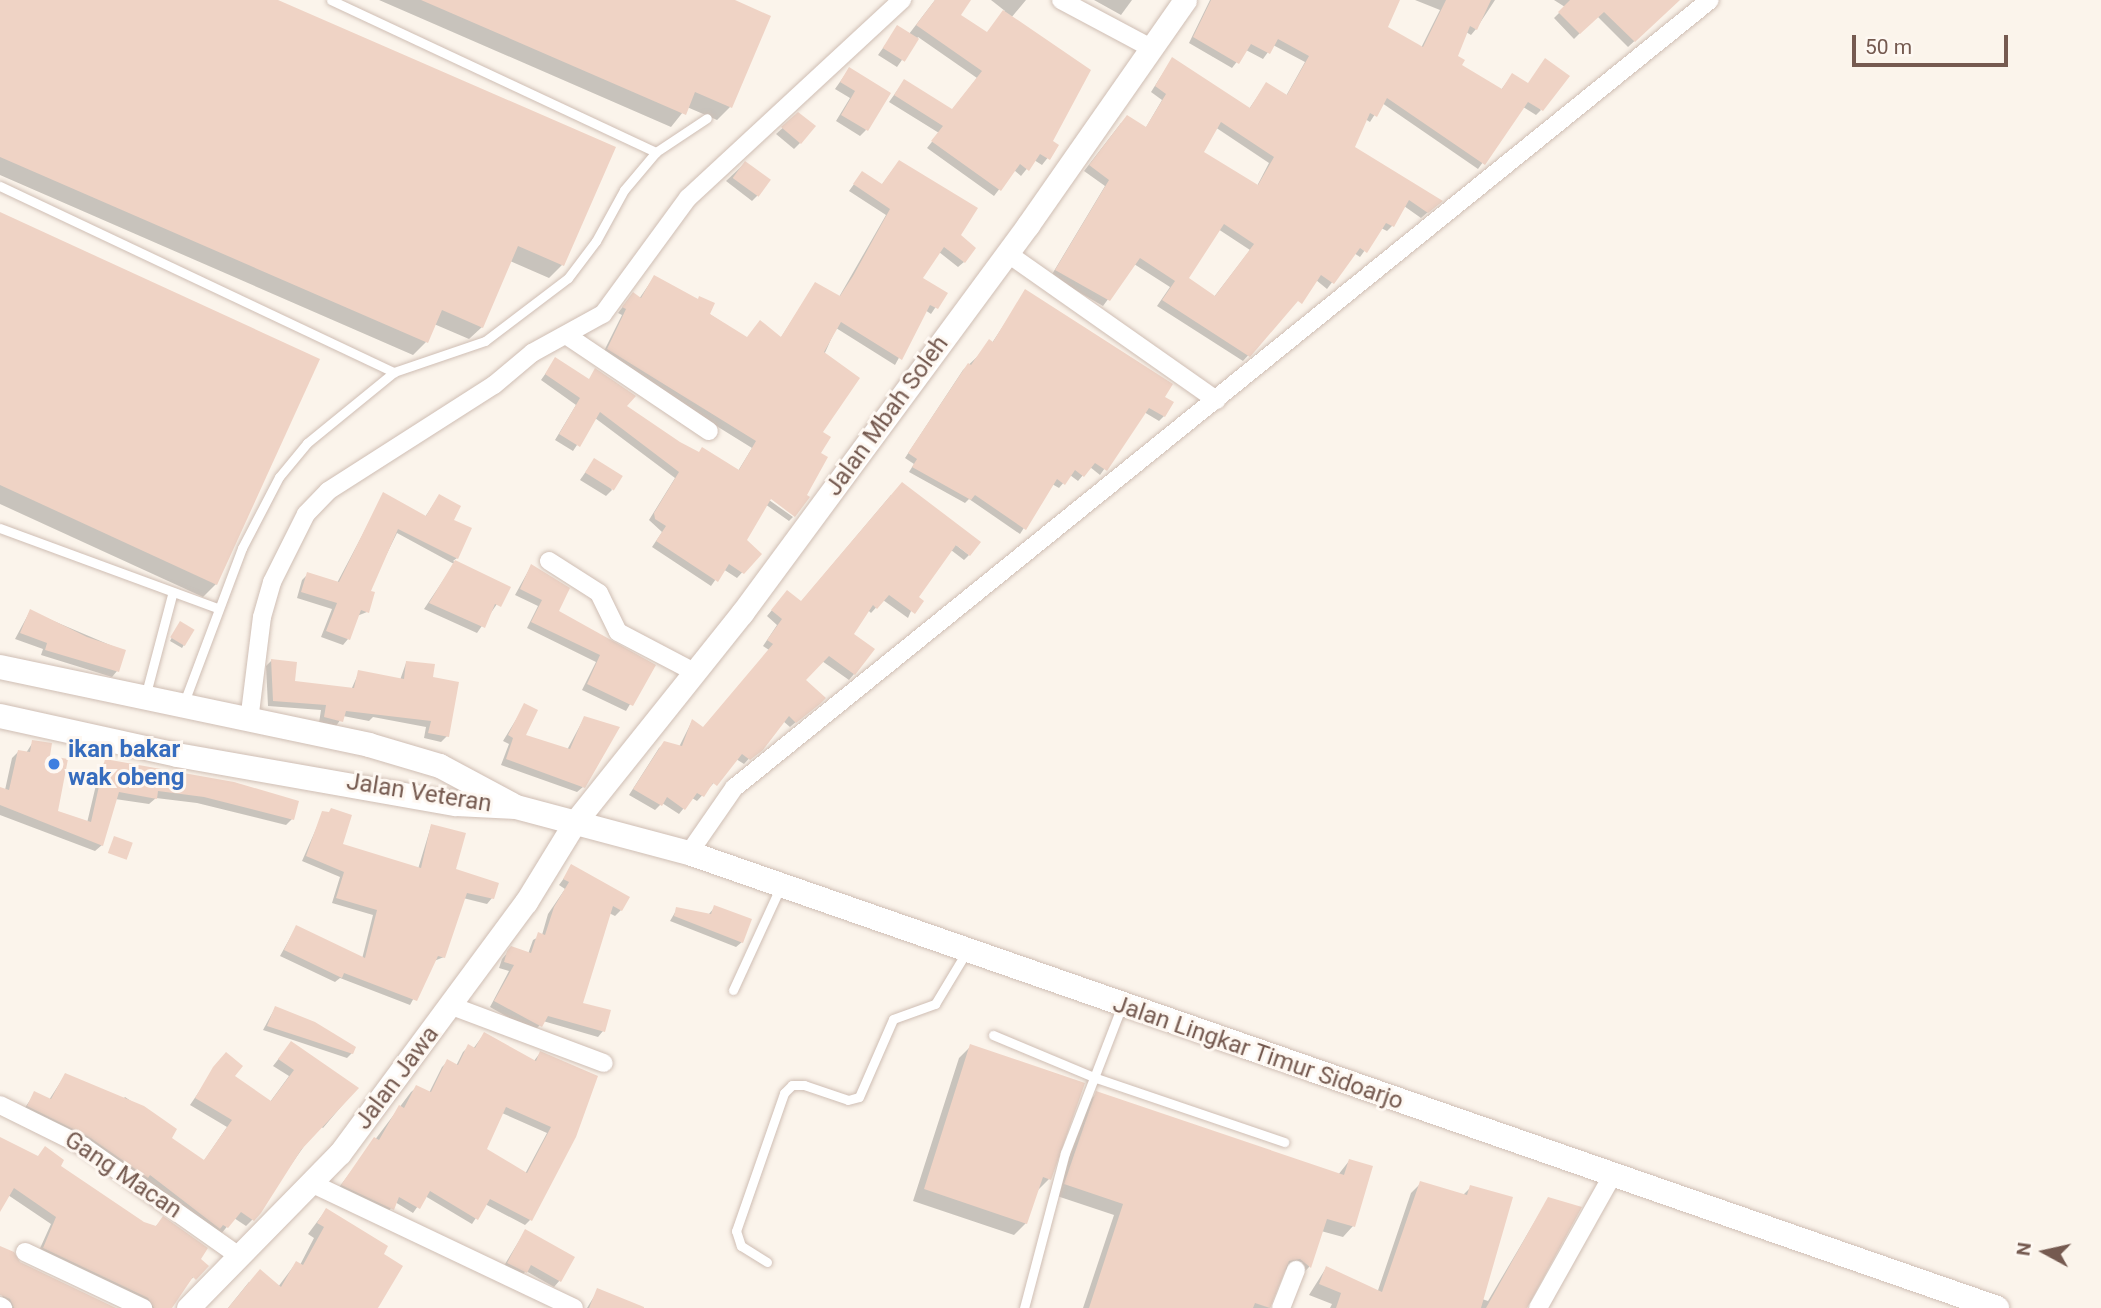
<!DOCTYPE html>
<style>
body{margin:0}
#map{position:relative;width:2101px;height:1308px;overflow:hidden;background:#fbf4eb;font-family:Roboto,sans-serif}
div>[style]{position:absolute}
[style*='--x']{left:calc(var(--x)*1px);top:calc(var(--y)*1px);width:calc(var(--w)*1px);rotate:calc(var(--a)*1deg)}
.shadow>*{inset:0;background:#0003}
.building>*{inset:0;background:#efd3c5;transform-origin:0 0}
.roads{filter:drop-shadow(0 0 2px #cfbeb4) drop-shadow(0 0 2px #cfbeb4)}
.service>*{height:9px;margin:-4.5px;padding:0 4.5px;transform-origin:4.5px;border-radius:4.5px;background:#fff}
.minor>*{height:18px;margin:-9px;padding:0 9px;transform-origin:9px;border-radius:9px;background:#fff}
.tertiary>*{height:23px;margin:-11.5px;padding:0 11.5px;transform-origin:11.5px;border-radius:11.5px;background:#fff}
.secondary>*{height:24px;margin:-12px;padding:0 12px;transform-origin:12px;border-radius:12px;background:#fff}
.dots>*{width:19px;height:19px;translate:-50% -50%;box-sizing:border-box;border:4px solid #fef8f2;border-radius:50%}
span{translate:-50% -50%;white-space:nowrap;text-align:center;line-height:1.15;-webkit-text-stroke:6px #fef8f2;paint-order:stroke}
.street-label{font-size:24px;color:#755a50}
.shop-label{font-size:24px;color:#366cbe;font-weight:700}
.left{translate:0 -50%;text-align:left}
.north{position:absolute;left:2010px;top:1217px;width:70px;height:70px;-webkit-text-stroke:5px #fef8f2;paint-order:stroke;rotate:278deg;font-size:19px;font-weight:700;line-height:28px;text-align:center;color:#755a50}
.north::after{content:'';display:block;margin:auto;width:24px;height:32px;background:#755a50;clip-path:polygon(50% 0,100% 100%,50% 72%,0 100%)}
.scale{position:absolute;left:1852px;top:35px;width:156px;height:32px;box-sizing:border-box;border:4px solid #755a50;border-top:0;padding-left:9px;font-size:21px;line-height:24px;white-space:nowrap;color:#755a50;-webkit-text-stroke:5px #fef8f2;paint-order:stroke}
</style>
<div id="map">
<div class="shadow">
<i style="clip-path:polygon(0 0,274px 0,613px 148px,562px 265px,549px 278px,510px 261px,482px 327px,469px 339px,434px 324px,426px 342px,413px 355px,0 175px)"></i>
<i style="clip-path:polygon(379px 0,731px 0,730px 107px,717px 120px,687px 107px,671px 127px)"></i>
<i style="clip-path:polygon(935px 0,969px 0,959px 15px,986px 34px,1005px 11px,991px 0,1026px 0,1011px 18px,1051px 142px,1057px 146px,1042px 165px,1034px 160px,1021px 176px,1014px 170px,994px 196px,927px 148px,939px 133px,889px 102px,904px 81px,952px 110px,977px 78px,918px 37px,897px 67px,878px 55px,898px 27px,909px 34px)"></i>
<i style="clip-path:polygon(1094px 0,1132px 0,1121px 15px)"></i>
<i style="clip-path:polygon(evenodd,1210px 0,1398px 0,1386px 28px,1421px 48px,1440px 10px,1415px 0,1495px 0,1476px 29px,1471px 35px,1466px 32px,1456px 57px,1460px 65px,1501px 90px,1512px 75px,1541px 110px,1536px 115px,1523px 107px,1478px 169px,1382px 103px,1370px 122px,1365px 119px,1353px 148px,1435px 206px,1421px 218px,1404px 206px,1392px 226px,1387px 231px,1381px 228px,1360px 257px,1354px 253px,1327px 289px,1316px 280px,1243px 361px,1157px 306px,1170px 287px,1134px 264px,1103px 306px,1051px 276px,1105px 186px,1084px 171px,1121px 123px,1145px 129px,1162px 100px,1151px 92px,1172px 59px,1249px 109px,1266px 84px,1286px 96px,1305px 62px,1273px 45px,1263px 59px,1246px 50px,1232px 68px,1189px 43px,1210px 0,1215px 127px,1269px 163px,1257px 186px,1201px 152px,1215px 127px,1210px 0,1218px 229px,1250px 250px,1214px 297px,1186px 278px,1218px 229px)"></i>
<i style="clip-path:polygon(1554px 0,1679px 0,1628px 47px,1597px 16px,1574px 39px,1554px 18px,1565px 7px)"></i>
<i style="clip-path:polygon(849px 69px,866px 130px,860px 136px,836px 121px,850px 98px,835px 89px)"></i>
<i style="clip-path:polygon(798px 114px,800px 143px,794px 149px,776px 134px)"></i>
<i style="clip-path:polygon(745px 163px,758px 195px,752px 201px,726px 181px)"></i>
<i style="clip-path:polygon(894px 168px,958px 236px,964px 262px,958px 267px,939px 252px,920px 278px,945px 293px,931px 314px,925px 310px,895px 365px,836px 328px,762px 495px,793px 517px,789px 521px,765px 504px,745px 541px,759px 554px,737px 578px,723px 569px,711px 586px,652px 547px,662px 532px,649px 520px,675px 478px,595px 418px,573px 451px,555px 440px,576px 405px,541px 380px,555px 360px,588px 381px,596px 371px,624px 406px,679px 444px,738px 471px,752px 448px,602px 355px,622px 315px,618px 313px,628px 300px,639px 299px,654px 277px,747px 339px,780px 339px,815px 284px,839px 297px,886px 215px,849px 191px,862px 173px,881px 186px)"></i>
<i style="clip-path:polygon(0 214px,216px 584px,203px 597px,0 504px)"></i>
<i style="clip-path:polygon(1026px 291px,1163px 398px,1164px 416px,1159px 421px,1144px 412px,1100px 475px,1090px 467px,1078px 481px,1070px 475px,1059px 488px,1052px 484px,1020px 534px,969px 499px,965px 503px,909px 472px,914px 464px,905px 458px,963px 370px,992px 343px)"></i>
<i style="clip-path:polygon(594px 460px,612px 490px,606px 496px,580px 480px)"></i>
<i style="clip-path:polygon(384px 494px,425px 517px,439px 496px,452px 521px,457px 558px,453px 561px,508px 588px,477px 633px,424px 609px,454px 564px,397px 533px,368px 592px,367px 612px,357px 616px,348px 639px,343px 645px,321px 637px,332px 609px,297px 598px,302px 580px,308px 574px,337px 583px)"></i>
<i style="clip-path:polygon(891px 495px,969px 555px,964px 560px,951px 550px,917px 597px,908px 618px,883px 600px,871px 613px,868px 610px,852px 635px,854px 674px,849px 680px,822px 661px,804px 680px,818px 703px,790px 727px,783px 721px,744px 764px,736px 759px,697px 801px,692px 798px,679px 814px,662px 803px,655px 810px,629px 795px,659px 748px,665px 743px,679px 747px,692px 721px,702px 729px,769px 650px,763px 646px,777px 625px,767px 616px,782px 598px,800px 603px)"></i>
<i style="clip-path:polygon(531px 566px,557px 612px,653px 665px,626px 711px,582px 690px,596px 662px,527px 628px,538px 606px,515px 595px)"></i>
<i style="clip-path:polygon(30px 611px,124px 651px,117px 671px,112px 677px,41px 655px,43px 649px,15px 639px)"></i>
<i style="clip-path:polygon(178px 626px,193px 630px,182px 648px,170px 641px)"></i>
<i style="clip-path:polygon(272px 660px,293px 682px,351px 690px,359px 672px,400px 680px,406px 663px,431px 678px,447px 736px,441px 742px,424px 738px,426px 727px,373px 717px,369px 721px,343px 716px,336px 726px,319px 723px,321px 710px,268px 706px,266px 666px)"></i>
<i style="clip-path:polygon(525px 705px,523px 736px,567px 750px,584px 718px,583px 787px,577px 792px,501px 765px,509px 744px,503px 741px)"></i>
<i style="clip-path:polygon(33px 742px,48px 757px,56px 812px,87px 823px,100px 768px,106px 761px,292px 819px,286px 825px,197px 803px,156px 798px,149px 804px,115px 799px,102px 845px,95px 851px,0 815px,0 789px,5px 790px,12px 758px,18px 752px,26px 753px)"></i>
<i style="clip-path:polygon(323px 813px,341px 845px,418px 869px,431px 826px,454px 870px,492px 898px,487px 904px,463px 898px,444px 957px,434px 961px,410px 1005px,340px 978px,335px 982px,280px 956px,296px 927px,362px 959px,373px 915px,332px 903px,340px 877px,302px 861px)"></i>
<i style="clip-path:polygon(572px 867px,621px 910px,615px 916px,609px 913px,581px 1004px,603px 1031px,598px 1037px,543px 1021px,534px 1032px,490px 1007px,509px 971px,499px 968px,502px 959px,511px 948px,528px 954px,533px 940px,542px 935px,548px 914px,565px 889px,559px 885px)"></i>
<i style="clip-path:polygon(715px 907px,742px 942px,736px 947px,670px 921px,677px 909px,708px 915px)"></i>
<i style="clip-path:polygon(275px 1008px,352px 1053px,347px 1058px,263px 1030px)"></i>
<i style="clip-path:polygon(evenodd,484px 1034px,534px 1061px,540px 1053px,596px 1077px,530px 1220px,525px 1225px,485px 1204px,472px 1224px,425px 1196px,413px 1213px,395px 1202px,387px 1214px,337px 1190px,411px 1092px,417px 1087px,429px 1093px,442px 1067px,448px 1061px,456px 1066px,463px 1052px,468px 1047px,473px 1049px,484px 1034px,502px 1113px,547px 1133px,525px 1174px,485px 1150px,502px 1113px)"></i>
<i style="clip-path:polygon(291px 1043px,356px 1089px,323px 1128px,319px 1125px,252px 1220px,246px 1226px,234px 1218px,221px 1234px,22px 1112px,35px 1093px,49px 1100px,65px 1075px,122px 1100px,125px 1097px,174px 1130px,169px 1138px,203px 1162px,227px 1127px,190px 1105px,220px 1061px,233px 1077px,270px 1102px,289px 1076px,273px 1066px)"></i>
<i style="clip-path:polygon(971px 1046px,1049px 1179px,1037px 1191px,1026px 1223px,1014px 1235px,913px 1201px,959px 1058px)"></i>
<i style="clip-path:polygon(1097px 1093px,1338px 1175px,1349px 1161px,1353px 1226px,1343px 1237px,1321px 1231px,1309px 1267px,1299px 1278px,1283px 1268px,1270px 1308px,1083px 1308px,1114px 1215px,1054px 1195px,1086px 1104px)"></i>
<i style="clip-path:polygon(0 1139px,37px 1158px,45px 1148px,59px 1166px,143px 1223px,155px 1227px,163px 1219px,207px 1267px,186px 1283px,168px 1308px,144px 1308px,37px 1255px,51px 1224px,8px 1195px,0 1208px)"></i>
<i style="clip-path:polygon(1421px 1183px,1462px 1196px,1471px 1187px,1482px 1299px,1488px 1301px,1548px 1199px,1525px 1308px,1372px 1308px,1411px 1193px)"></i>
<i style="clip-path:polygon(326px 1210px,381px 1255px,376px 1308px,221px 1308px,228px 1308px,249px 1282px,278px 1287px,296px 1263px,300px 1265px,314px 1238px,308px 1234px)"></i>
<i style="clip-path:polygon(525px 1231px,560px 1280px,554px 1287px,526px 1271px,519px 1278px,502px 1269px)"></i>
<i style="clip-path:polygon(0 1250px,19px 1264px,112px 1308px,3px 1308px)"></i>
<i style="clip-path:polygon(1326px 1268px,1364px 1308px,1330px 1308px,1332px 1304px,1309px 1295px)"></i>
<i style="clip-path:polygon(598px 1290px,641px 1308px,587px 1308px)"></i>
</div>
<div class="building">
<i style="clip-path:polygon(0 0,278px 0,616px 147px,564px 266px,518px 246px,483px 328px,442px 310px,428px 343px,0 157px)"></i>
<i style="clip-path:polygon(421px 0,735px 0,771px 16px,732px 108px,695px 92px,686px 115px)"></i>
<i style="clip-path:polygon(935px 0,971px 0,961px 15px,987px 32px,1003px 10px,1091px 70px,1053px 141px,1059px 145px,1050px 160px,1040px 154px,1029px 171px,1020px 164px,1001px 191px,931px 141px,943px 126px,894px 95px,904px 79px,952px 109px,982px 71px,916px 25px)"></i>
<i style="clip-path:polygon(evenodd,1211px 0,1400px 0,1388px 27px,1423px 47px,1446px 0,1491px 0,1477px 30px,1470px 26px,1458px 56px,1465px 60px,1462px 65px,1502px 89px,1512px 73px,1528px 83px,1545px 58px,1570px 76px,1543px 111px,1528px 102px,1485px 165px,1387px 98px,1377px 117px,1370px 113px,1355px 147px,1443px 201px,1428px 213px,1409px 200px,1394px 227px,1386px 223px,1367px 253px,1360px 248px,1334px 284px,1321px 275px,1302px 304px,1298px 301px,1250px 357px,1162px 300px,1175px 281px,1140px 258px,1110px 301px,1055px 270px,1109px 180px,1089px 165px,1127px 115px,1146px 127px,1166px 94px,1155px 86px,1172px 57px,1250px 108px,1266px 82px,1287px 95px,1309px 56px,1278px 39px,1270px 54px,1251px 44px,1239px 64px,1193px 37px,1211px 0,1221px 122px,1274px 157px,1258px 185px,1204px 152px,1221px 122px,1211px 0,1224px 224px,1254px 244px,1215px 296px,1189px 278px,1224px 224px)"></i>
<i style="clip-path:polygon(1570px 0,1680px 0,1635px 42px,1604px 12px,1580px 34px,1558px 12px)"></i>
<i style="left:897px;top:25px;width:26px;height:27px;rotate:32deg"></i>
<i style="clip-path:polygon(849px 67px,891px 93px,868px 131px,841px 115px,855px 91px,840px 82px)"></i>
<i style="clip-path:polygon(798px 112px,816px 126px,801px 144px,781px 127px)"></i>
<i style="clip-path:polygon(899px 160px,978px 208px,961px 235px,976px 248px,965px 263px,944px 247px,923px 278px,948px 293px,938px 309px,930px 305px,902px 360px,841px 322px,824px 352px,860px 378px,823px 432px,831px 437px,821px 453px,828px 457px,807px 495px,810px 497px,795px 517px,771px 499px,747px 540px,762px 554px,744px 574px,729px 564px,718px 582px,656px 541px,666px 526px,655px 519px,654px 513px,679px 472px,600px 412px,580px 447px,559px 434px,580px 398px,545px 374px,555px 357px,589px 379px,595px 368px,636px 396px,627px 406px,680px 442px,699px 452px,702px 447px,739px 470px,756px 441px,607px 349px,626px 309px,622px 307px,633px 292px,641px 298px,654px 275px,698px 299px,699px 296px,715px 303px,710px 314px,747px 337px,760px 320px,781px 337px,815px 282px,840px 296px,853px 276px,890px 209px,853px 184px,862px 171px,882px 184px)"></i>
<i style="left:745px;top:161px;width:32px;height:21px;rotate:36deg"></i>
<i style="clip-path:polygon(0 212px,320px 359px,217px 585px,0 485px)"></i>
<i style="clip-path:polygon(1025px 289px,1173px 384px,1165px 397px,1174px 402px,1165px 417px,1149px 408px,1107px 471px,1095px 463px,1084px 477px,1075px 470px,1065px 485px,1057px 479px,1026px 530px,975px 495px,971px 500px,912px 467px,917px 459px,908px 453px,968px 363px,971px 365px,989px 339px,993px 342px)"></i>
<i style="left:594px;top:458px;width:34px;height:17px;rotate:32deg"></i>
<i style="clip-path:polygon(902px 482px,981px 542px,970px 556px,956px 545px,919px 597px,924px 601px,915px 614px,889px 595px,877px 609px,873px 605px,854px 634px,875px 649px,855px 675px,829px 656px,806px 680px,826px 698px,820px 704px,796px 723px,789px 716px,763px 750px,750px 760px,742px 754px,717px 786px,713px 783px,704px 797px,697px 793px,685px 810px,667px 797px,662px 806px,633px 789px,664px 741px,682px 746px,692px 719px,703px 727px,773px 644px,767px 640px,782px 619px,771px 610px,787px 590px,801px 601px)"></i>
<i style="clip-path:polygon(383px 492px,426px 516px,439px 494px,461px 506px,454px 520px,472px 528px,458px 559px,398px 529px,371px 591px,375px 592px,369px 613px,361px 610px,350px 640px,326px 631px,337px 603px,301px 592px,307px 572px,339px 582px)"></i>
<i style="clip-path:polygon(455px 560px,511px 587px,501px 607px,495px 604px,485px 628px,429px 603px)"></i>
<i style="clip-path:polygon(531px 564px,570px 588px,559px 611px,656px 665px,633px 706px,587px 684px,600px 655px,531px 622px,542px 600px,520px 589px)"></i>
<i style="clip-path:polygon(30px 609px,87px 637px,126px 650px,119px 672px,45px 650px,47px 643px,20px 633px)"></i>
<i style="left:180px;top:621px;width:17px;height:19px;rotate:31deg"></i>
<i style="clip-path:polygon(271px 659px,297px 662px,295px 681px,354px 688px,358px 670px,404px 679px,406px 661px,435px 664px,433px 677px,459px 682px,449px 737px,428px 733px,431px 721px,346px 711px,343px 722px,324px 717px,326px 705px,273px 701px)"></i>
<i style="clip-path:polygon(524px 703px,538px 710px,526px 735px,570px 749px,584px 716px,620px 727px,585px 788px,506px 759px,513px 738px,508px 735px)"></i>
<i style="clip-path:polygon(32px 740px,52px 743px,50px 756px,68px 759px,58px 811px,91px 822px,105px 759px,234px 782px,299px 801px,294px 820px,204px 797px,158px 791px,157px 799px,119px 792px,103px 846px,0 805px,0 787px,9px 790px,18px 750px,30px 752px)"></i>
<i style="clip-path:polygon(331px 808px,352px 815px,343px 844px,421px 868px,431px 824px,466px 833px,456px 869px,499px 883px,494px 899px,467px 893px,445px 958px,438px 956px,417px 1001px,344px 973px,342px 978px,284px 950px,296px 925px,365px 958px,377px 910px,336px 898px,344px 872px,306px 856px,322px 811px,329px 812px)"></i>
<i style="left:114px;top:836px;width:20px;height:18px;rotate:20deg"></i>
<i style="clip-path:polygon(571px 864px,630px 897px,622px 911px,613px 906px,583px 1003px,611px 1010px,605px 1032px,548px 1016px,542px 1027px,494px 1001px,514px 965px,504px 962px,507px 951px,511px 946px,531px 953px,538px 932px,545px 935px,554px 907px,569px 882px,563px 879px)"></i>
<i style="clip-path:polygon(714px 905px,752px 919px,743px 943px,674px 916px,676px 907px,711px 914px)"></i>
<i style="clip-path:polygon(275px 1006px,315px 1022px,356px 1047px,353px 1054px,267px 1026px)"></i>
<i style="clip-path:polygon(evenodd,484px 1032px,536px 1061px,540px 1051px,598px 1076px,576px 1137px,532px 1221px,490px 1199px,478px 1220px,430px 1191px,420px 1209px,399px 1197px,394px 1210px,341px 1185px,374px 1137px,379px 1140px,399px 1105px,404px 1108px,416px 1085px,431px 1092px,447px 1059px,458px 1065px,468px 1044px,475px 1048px,484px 1032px,506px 1107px,551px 1127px,527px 1173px,487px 1149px,506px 1107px)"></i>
<i style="clip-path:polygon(291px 1041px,359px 1088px,301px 1150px,261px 1213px,254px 1221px,241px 1212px,228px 1228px,223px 1225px,220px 1229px,150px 1175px,148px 1178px,89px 1137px,27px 1106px,34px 1091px,51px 1099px,65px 1073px,144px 1106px,177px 1129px,172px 1138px,204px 1160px,232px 1120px,195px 1098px,213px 1067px,226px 1052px,243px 1066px,235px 1076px,271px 1101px,294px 1070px,278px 1059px)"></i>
<i style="clip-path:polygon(970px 1044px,1085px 1083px,1051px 1180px,1043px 1177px,1027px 1224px,924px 1189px)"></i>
<i style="clip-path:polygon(1096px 1091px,1344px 1175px,1349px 1159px,1373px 1166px,1355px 1227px,1327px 1219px,1311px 1268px,1300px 1259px,1289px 1261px,1270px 1308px,1255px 1303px,1253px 1308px,1089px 1308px,1123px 1204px,1064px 1184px)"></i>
<i style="clip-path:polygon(0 1137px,38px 1156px,45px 1146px,64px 1160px,61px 1166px,144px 1222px,156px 1226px,163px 1216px,208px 1248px,201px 1259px,209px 1266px,196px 1280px,193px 1277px,172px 1308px,154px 1308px,148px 1298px,43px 1248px,56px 1217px,14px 1188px,0 1212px)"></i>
<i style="clip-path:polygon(1420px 1181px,1467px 1195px,1470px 1185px,1513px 1197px,1481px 1308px,1336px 1308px,1341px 1293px,1319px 1284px,1326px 1266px,1382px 1292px)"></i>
<i style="clip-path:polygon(1548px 1197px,1582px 1207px,1527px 1308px,1486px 1308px)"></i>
<i style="clip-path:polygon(326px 1208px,388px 1246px,384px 1254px,403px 1266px,378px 1308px,228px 1308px,260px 1269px,281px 1287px,296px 1261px,303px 1265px,324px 1227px,317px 1223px)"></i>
<i style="clip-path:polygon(525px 1229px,575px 1257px,561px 1282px,531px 1265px,527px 1273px,507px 1263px)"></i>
<i style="clip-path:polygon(0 1246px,14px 1252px,20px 1262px,116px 1308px,14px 1308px,10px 1299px,0 1295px)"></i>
<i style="clip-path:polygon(597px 1288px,644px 1307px,644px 1308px,589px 1308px)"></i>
</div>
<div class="roads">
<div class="service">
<i style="--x:331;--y:0;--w:359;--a:25.1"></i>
<i style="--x:0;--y:186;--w:436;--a:25.3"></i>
<i style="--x:0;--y:528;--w:232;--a:20.2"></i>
<i style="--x:145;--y:697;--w:106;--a:-75.2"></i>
<i style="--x:183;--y:705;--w:168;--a:-69.4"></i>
<i style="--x:242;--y:548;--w:80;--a:-62.5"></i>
<i style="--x:279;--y:477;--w:44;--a:-50.5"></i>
<i style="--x:307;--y:443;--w:112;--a:-39.2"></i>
<i style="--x:394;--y:372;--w:96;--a:-18.8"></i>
<i style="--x:485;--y:341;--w:104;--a:-37.2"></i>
<i style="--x:568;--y:278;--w:46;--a:-52.9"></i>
<i style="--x:596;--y:241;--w:58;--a:-61.2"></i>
<i style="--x:624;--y:190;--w:50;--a:-49.9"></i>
<i style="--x:656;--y:152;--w:61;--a:-33.7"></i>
<i style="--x:733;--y:990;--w:112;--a:-65.3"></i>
<i style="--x:993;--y:1035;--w:112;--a:22.7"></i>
<i style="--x:1096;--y:1078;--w:199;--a:18.8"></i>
<i style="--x:767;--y:1262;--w:31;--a:-148"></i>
<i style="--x:741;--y:1246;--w:16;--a:-108"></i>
<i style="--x:736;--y:1231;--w:146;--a:-70.8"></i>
<i style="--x:784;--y:1093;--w:11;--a:-45"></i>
<i style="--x:792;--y:1085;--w:12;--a:0"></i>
<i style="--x:804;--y:1085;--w:46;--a:18.8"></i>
<i style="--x:848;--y:1100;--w:11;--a:-15"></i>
<i style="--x:859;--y:1097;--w:85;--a:-66.4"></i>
<i style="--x:893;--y:1019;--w:45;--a:-19.7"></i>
<i style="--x:935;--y:1004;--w:62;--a:-58.9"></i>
<i style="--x:1024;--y:1308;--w:160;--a:-75.2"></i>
<i style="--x:1065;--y:1153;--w:159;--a:-68.9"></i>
</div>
<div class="minor">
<i style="--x:1061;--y:0;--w:102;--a:28.1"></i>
<i style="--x:1007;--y:253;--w:256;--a:35.1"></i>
<i style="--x:566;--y:335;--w:172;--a:33.9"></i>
<i style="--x:549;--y:561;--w:59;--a:32.6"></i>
<i style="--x:599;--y:593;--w:43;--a:64"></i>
<i style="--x:618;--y:632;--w:88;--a:27.7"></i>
<i style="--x:249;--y:721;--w:105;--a:-82.9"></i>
<i style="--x:262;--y:617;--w:36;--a:-74"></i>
<i style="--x:272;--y:582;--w:76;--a:-63.4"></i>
<i style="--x:306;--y:514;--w:32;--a:-46"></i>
<i style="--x:328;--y:491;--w:197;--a:-32.6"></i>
<i style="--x:494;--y:385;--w:50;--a:-40.1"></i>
<i style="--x:532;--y:353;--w:81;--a:-28.8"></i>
<i style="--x:603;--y:314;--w:144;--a:-53.8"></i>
<i style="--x:688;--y:198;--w:292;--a:-42.8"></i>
<i style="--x:689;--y:853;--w:79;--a:-55.3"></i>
<i style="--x:734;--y:788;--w:1254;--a:-38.92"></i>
<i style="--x:452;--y:1006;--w:162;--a:20.6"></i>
<i style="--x:0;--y:1105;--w:93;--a:26.3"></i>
<i style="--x:83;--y:1146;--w:191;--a:35.2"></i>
<i style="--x:311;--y:1183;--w:291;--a:25.4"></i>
<i style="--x:25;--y:1252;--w:131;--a:25.4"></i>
<i style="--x:0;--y:1306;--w:4;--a:34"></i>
<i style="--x:1281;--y:1308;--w:41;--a:-68.5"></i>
<i style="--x:1538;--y:1308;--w:151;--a:-60.7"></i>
</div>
<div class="tertiary">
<i style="--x:188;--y:1308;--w:217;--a:-45.6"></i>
<i style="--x:340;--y:1153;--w:312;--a:-53.5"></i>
<i style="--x:526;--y:902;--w:94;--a:-58.5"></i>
<i style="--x:575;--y:822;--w:268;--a:-51.4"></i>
<i style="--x:742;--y:613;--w:482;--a:-53.6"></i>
<i style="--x:1028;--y:225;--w:274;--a:-55.1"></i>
</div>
<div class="secondary">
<i style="--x:0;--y:667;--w:377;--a:11.9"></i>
<i style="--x:369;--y:745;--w:74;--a:16.5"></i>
<i style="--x:440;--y:766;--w:81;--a:28.2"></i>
<i style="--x:0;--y:716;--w:181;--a:12.4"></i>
<i style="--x:177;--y:755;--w:283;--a:10"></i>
<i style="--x:456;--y:804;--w:60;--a:2.9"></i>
<i style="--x:516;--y:807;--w:179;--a:14.9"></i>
<i style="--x:689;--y:853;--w:1385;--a:19.18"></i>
</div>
</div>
<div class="dots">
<i style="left:54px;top:764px;background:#3f7fe0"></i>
</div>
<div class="street-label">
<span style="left:887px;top:416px;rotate:-54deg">Jalan Mbah Soleh</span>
<span style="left:419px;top:793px;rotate:9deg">Jalan Veteran</span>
<span style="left:1258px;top:1053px;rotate:19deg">Jalan Lingkar Timur Sidoarjo</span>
<span style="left:397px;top:1078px;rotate:-53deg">Jalan Jawa</span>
<span style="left:123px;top:1175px;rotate:34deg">Gang Macan</span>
</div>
<div class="shop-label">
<span class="left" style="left:68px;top:764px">ikan bakar<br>wak obeng</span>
</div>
<div class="north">N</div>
<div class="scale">50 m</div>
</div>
